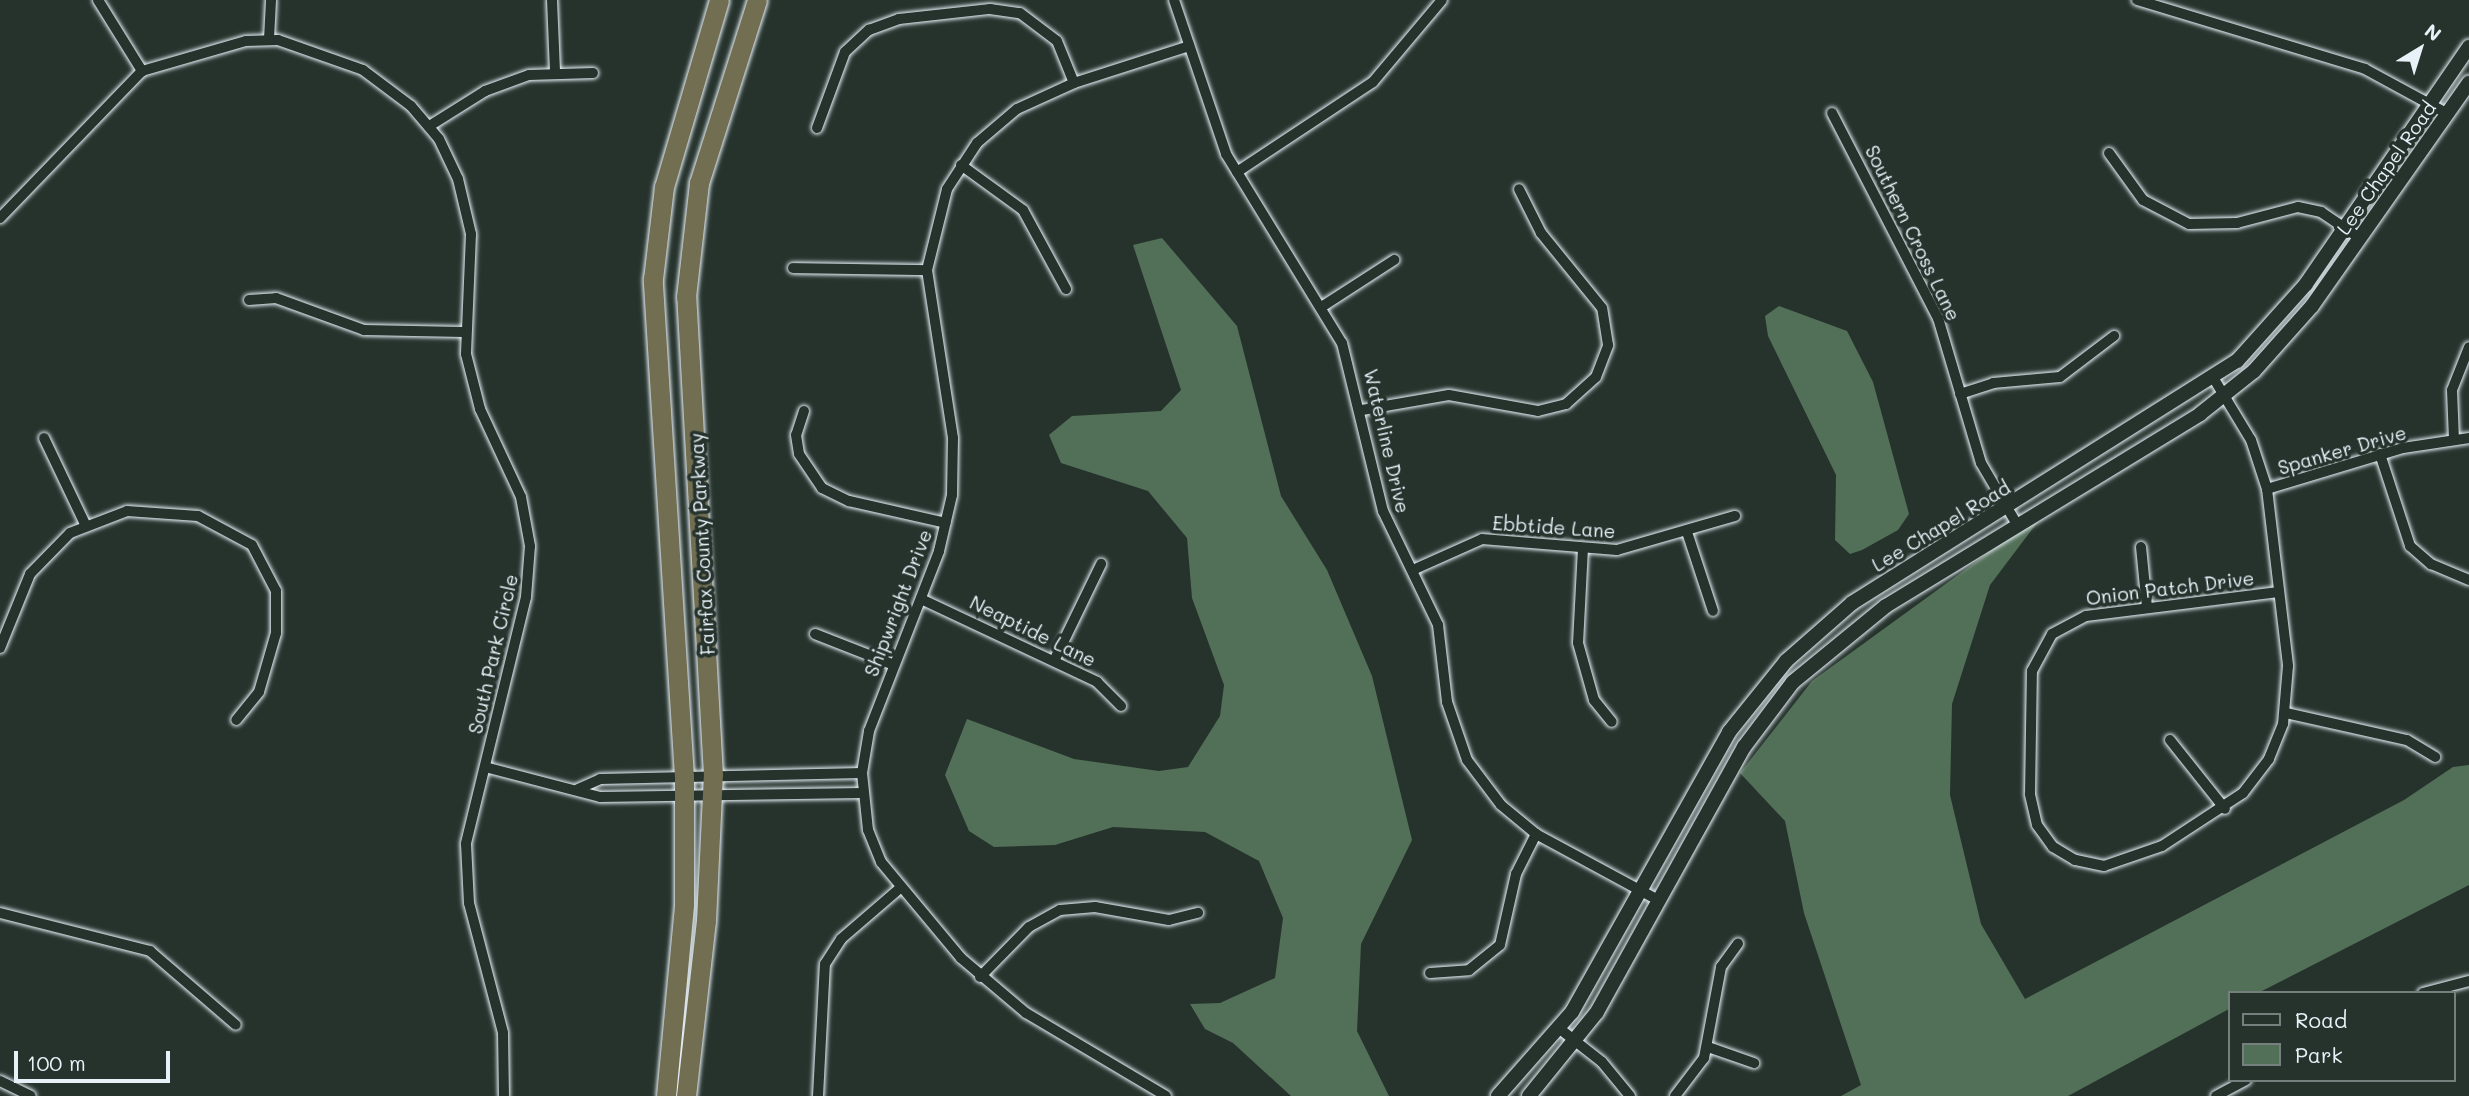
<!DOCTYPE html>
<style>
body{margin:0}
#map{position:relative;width:2469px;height:1096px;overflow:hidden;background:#26332d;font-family:Mali,sans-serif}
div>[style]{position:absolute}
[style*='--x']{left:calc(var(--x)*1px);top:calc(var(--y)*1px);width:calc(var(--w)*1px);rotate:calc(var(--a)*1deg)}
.green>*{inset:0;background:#526f57}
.roads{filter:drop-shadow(0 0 2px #e8f1f8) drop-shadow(0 0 2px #e8f1f8)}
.street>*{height:10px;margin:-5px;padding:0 5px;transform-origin:5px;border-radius:5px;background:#26332d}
.secondary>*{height:14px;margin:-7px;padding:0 7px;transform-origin:7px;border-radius:7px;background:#26332d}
.highway>*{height:19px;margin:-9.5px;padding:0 9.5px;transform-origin:9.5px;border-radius:9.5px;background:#726e52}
span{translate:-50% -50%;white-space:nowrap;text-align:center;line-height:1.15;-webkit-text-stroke:7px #26332d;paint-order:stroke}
.street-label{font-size:19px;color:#e8f1f8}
.legend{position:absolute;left:2228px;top:991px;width:228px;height:91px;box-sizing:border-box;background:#26332d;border:2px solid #747f7e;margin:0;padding:9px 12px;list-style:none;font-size:21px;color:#e8f1f8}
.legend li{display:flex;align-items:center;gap:14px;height:35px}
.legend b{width:35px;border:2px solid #747f7e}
.north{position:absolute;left:2385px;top:14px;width:70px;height:70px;-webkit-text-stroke:5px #26332d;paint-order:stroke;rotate:38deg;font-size:19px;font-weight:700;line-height:28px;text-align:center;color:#e8f1f8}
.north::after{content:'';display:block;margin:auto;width:24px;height:32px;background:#e8f1f8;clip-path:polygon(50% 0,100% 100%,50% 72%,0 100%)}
.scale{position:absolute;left:14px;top:1051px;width:156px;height:32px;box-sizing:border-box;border:4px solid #e8f1f8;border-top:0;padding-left:9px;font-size:21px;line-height:24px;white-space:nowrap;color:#e8f1f8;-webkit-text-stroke:5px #26332d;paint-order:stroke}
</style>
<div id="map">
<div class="green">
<i style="clip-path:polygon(1162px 238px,1237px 326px,1281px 496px,1327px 570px,1372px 676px,1412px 840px,1361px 944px,1357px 1031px,1389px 1096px,1291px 1096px,1233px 1043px,1205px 1029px,1190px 1004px,1220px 1003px,1275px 978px,1283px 918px,1259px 861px,1205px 832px,1113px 827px,1055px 845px,994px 847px,969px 831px,945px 775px,967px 719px,1074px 759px,1159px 771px,1188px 767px,1220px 716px,1224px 685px,1192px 598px,1187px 538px,1148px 491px,1061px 463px,1049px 435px,1072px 416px,1161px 411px,1181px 390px,1133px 245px)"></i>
<i style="clip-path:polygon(1779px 306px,1847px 331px,1873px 382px,1909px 514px,1898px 530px,1862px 550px,1850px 554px,1835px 540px,1836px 475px,1768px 336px,1765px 316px)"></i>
<i style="clip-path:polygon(2046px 511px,1990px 585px,1952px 704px,1950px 795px,1981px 924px,2025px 999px,2404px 800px,2453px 767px,2469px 765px,2469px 885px,2258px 993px,2229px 993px,2229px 1009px,2068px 1096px,1841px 1096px,1861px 1085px,1804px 913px,1785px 821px,1740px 773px,1812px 681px)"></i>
</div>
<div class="roads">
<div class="street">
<i style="--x:98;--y:0;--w:84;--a:58.2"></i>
<i style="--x:552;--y:0;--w:71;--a:87.6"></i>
<i style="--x:1174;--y:0;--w:163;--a:71.3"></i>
<i style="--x:1226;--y:154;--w:222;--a:58.5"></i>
<i style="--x:1342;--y:343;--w:173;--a:76.3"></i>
<i style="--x:1383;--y:511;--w:127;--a:64.2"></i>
<i style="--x:1438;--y:625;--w:78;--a:83.3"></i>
<i style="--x:1447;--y:702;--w:61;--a:71"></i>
<i style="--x:1467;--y:760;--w:56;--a:52.9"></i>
<i style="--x:1501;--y:805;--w:45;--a:39.6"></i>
<i style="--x:1536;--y:834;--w:139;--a:28.4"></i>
<i style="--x:2137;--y:0;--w:238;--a:16.8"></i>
<i style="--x:2365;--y:69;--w:94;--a:28.5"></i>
<i style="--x:269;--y:39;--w:39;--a:-87"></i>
<i style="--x:1832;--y:113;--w:231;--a:62.7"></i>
<i style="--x:1938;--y:318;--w:151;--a:73.5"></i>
<i style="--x:1981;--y:463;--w:73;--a:59.6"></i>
<i style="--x:431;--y:125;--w:64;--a:-32.2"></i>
<i style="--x:485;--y:91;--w:47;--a:-20"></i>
<i style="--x:529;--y:75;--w:64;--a:-1.8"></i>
<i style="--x:817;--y:128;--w:81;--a:-69.8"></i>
<i style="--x:845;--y:52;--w:33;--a:-43"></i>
<i style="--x:869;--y:30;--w:32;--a:-20"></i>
<i style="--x:899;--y:19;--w:92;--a:-6.3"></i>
<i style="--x:990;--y:9;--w:30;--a:8"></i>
<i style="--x:1020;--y:13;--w:46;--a:37.1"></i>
<i style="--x:1057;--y:41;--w:45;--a:68"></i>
<i style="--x:2109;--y:153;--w:58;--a:54.1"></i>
<i style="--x:2143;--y:200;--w:52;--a:27.6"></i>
<i style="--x:2189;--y:224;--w:48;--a:-1.2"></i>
<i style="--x:2237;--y:223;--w:63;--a:-14.7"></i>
<i style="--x:2298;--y:207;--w:24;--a:12"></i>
<i style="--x:2321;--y:212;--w:48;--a:34"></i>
<i style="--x:961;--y:165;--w:77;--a:36"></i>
<i style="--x:1023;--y:210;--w:90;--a:61.4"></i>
<i style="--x:1237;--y:172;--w:163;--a:-33.5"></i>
<i style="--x:1373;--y:82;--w:107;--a:-49.9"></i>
<i style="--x:0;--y:218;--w:204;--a:-46"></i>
<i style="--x:142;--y:71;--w:108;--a:-16.1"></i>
<i style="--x:246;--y:41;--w:32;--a:-2"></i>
<i style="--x:278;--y:40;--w:90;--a:19.4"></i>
<i style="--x:363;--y:70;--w:60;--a:36.9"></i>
<i style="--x:411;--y:106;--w:43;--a:49.7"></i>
<i style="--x:439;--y:139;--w:44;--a:64.6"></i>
<i style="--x:458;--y:179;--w:57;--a:76.7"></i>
<i style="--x:471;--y:234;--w:120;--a:92.4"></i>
<i style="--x:466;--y:354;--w:57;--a:75.7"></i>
<i style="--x:480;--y:409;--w:97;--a:65"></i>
<i style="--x:521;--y:497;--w:50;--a:79.6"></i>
<i style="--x:530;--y:546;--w:51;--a:94.5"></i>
<i style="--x:526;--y:597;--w:254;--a:103.7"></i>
<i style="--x:466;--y:844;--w:59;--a:87.1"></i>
<i style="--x:469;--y:903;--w:134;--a:75.3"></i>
<i style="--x:503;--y:1033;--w:63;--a:89.1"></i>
<i style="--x:793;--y:268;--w:134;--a:0.9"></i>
<i style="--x:249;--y:300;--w:27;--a:-4"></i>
<i style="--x:276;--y:298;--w:94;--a:20"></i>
<i style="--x:364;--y:330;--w:99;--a:1.2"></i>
<i style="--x:1323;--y:306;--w:85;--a:-32.9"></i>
<i style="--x:2214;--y:379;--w:71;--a:58.8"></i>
<i style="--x:2251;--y:440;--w:52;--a:71.9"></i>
<i style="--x:2267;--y:489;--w:178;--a:83.2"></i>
<i style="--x:2288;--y:666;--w:58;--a:94.9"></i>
<i style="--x:2283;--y:724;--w:38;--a:112"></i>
<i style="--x:2269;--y:759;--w:43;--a:127.4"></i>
<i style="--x:2243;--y:793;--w:97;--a:146.8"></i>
<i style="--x:2162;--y:846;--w:61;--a:161"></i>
<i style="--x:2104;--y:866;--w:30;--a:-168"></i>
<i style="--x:2075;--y:860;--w:26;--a:-149"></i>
<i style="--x:2053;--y:847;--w:27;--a:-126"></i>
<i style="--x:2037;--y:825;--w:32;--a:-103"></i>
<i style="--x:2030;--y:794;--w:123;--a:-89.1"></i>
<i style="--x:2032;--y:671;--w:42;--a:-61.6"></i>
<i style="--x:2052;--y:634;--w:38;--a:-28"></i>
<i style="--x:2086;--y:616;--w:194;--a:-7.1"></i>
<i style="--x:1960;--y:394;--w:35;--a:-18"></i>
<i style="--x:1993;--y:383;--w:67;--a:-5.1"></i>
<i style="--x:2060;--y:377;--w:68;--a:-37.2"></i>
<i style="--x:1362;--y:410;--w:88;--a:-9.8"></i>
<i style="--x:1449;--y:395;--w:90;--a:10.2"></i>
<i style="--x:1538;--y:411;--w:29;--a:-14"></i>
<i style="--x:1566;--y:404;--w:40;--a:-42"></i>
<i style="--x:1596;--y:377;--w:34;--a:-69"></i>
<i style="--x:1608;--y:345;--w:37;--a:-99"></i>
<i style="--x:1602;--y:308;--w:97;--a:-129.1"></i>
<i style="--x:1541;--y:233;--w:49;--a:-116.6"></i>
<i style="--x:804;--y:411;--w:25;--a:108"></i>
<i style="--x:796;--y:435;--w:19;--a:81"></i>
<i style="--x:799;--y:454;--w:41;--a:55.9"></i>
<i style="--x:822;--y:488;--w:30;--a:26"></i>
<i style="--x:849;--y:501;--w:99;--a:12.8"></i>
<i style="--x:44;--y:438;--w:95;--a:64.5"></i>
<i style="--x:2454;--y:440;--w:50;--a:-92.3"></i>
<i style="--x:2452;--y:390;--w:46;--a:-68.4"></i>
<i style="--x:2380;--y:454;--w:97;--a:71.9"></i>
<i style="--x:2410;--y:546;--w:28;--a:41"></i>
<i style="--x:2431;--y:564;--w:41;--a:22.8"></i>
<i style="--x:2267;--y:489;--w:142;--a:-16.8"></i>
<i style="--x:2403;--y:448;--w:67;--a:-8.6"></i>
<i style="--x:1687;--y:532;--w:83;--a:71.8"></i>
<i style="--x:2141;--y:547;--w:60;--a:84.3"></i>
<i style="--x:1583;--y:548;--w:95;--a:93"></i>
<i style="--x:1578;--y:643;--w:59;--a:74.3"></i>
<i style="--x:1594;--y:700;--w:28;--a:51"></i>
<i style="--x:1415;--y:569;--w:73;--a:-24.1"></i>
<i style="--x:1482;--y:539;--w:135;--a:4.7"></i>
<i style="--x:1617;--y:550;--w:123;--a:-16.1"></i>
<i style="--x:921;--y:599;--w:195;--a:25.2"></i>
<i style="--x:1097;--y:682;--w:34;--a:45"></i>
<i style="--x:815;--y:634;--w:85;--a:21.4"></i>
<i style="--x:0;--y:648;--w:80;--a:-67.9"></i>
<i style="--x:30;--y:574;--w:57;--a:-45.7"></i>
<i style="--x:70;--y:533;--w:61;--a:-21.1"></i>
<i style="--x:127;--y:511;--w:71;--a:4"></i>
<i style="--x:198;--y:516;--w:61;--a:28.2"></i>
<i style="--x:252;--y:545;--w:52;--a:62.4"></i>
<i style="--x:276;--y:591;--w:42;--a:90"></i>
<i style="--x:276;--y:633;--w:61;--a:106.1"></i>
<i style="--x:259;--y:692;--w:36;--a:129"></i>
<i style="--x:1054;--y:661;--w:108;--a:-64.1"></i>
<i style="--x:2286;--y:713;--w:124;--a:12.6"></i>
<i style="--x:2407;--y:740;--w:33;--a:31"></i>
<i style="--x:2170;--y:740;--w:88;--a:51.4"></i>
<i style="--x:485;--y:767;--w:119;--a:14.6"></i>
<i style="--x:600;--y:797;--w:262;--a:-0.9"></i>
<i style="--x:578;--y:789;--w:24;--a:-24"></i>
<i style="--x:600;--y:779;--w:262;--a:-1.3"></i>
<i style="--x:0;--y:913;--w:155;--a:14.2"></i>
<i style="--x:150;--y:951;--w:113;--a:40.7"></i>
<i style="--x:1430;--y:973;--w:39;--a:-4"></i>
<i style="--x:1469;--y:970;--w:40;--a:-39"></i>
<i style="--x:1500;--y:945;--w:73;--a:-77.3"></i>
<i style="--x:1516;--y:874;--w:45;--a:-63.4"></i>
<i style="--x:980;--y:977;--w:70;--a:-45.6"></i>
<i style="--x:1029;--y:927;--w:35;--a:-29"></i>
<i style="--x:1060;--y:910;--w:35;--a:-5"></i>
<i style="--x:1095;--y:907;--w:75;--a:10"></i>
<i style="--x:1169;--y:920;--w:30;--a:-14"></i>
<i style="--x:2423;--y:993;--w:48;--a:-14.6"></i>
<i style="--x:1560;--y:1029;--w:53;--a:38.2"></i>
<i style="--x:1602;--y:1062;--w:44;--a:50.5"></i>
<i style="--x:1708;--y:1047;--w:49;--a:19.2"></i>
<i style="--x:0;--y:1081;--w:34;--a:26"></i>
<i style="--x:818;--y:1096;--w:132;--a:-87"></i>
<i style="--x:825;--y:964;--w:30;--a:-57"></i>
<i style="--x:841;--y:939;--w:77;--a:-40.8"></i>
<i style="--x:1166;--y:1096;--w:163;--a:-149.3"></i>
<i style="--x:1026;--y:1013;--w:85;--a:-139.8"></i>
<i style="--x:961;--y:958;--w:125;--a:-129.8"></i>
<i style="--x:881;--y:862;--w:35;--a:-112"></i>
<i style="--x:868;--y:830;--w:57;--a:-96"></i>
<i style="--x:862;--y:773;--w:43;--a:-80.5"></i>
<i style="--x:869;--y:731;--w:193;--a:-68.7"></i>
<i style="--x:939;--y:551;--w:57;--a:-76.9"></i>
<i style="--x:952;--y:495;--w:57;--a:-89"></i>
<i style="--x:953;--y:438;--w:170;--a:-98.8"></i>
<i style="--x:927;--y:270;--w:83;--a:-76.1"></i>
<i style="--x:947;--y:189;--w:55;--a:-56.9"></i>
<i style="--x:977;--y:143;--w:52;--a:-40.4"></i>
<i style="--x:1017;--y:109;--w:63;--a:-24.5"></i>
<i style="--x:1074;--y:83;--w:121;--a:-17.8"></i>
<i style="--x:1675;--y:1096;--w:48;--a:-52.7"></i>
<i style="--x:1704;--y:1058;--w:93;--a:-79.4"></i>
<i style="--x:1721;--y:967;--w:29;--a:-54"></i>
<i style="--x:2216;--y:1096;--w:34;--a:-28"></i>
</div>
<div class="secondary">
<i style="--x:1498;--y:1096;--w:112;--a:-48.6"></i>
<i style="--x:1572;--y:1012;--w:321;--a:-60.7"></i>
<i style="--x:1729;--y:732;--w:91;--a:-51.2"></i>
<i style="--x:1786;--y:661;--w:88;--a:-41.3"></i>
<i style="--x:1852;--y:603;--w:455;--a:-32.2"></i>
<i style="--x:2237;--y:361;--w:103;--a:-48.1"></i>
<i style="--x:2306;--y:284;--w:288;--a:-55.5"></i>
<i style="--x:1529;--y:1096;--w:108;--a:-51"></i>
<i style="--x:1597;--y:1012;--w:303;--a:-61"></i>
<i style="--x:1744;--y:747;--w:81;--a:-53"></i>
<i style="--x:1793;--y:682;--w:120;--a:-39.3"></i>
<i style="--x:1886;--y:606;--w:368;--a:-31.4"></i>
<i style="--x:2200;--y:414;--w:69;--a:-38.5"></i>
<i style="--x:2254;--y:371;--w:87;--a:-48.3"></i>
<i style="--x:2312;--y:306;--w:273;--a:-54.9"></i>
</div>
<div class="highway">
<i style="--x:666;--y:1096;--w:193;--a:-84.6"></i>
<i style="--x:684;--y:904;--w:127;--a:-90"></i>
<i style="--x:684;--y:777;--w:499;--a:-93.6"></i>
<i style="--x:653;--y:279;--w:93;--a:-83.2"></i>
<i style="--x:664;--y:187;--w:195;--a:-73.6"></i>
<i style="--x:686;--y:1096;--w:176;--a:-83.5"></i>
<i style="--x:706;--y:921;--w:146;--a:-87.3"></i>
<i style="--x:713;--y:775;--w:479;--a:-93.2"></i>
<i style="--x:686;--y:297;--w:115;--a:-83.5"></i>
<i style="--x:699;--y:183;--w:192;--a:-72.4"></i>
</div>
</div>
<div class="street-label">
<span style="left:2386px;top:168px;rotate:-55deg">Lee Chapel Road</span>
<span style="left:1913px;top:233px;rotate:64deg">Southern Cross Lane</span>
<span style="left:1387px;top:441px;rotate:77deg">Waterline Drive</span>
<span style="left:2342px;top:450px;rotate:-16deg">Spanker Drive</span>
<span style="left:1941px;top:526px;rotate:-31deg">Lee Chapel Road</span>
<span style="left:1554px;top:527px;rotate:4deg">Ebbtide Lane</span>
<span style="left:702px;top:544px;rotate:-93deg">Fairfax County Parkway</span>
<span style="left:2170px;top:588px;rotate:-7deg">Onion Patch Drive</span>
<span style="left:898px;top:603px;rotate:-69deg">Shipwright Drive</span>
<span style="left:1033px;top:631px;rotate:26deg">Neaptide Lane</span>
<span style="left:493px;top:654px;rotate:-77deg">South Park Circle</span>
</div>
<ul class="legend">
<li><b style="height:9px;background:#26332d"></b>Road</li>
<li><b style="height:19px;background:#526f57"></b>Park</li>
</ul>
<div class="north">N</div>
<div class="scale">100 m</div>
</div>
